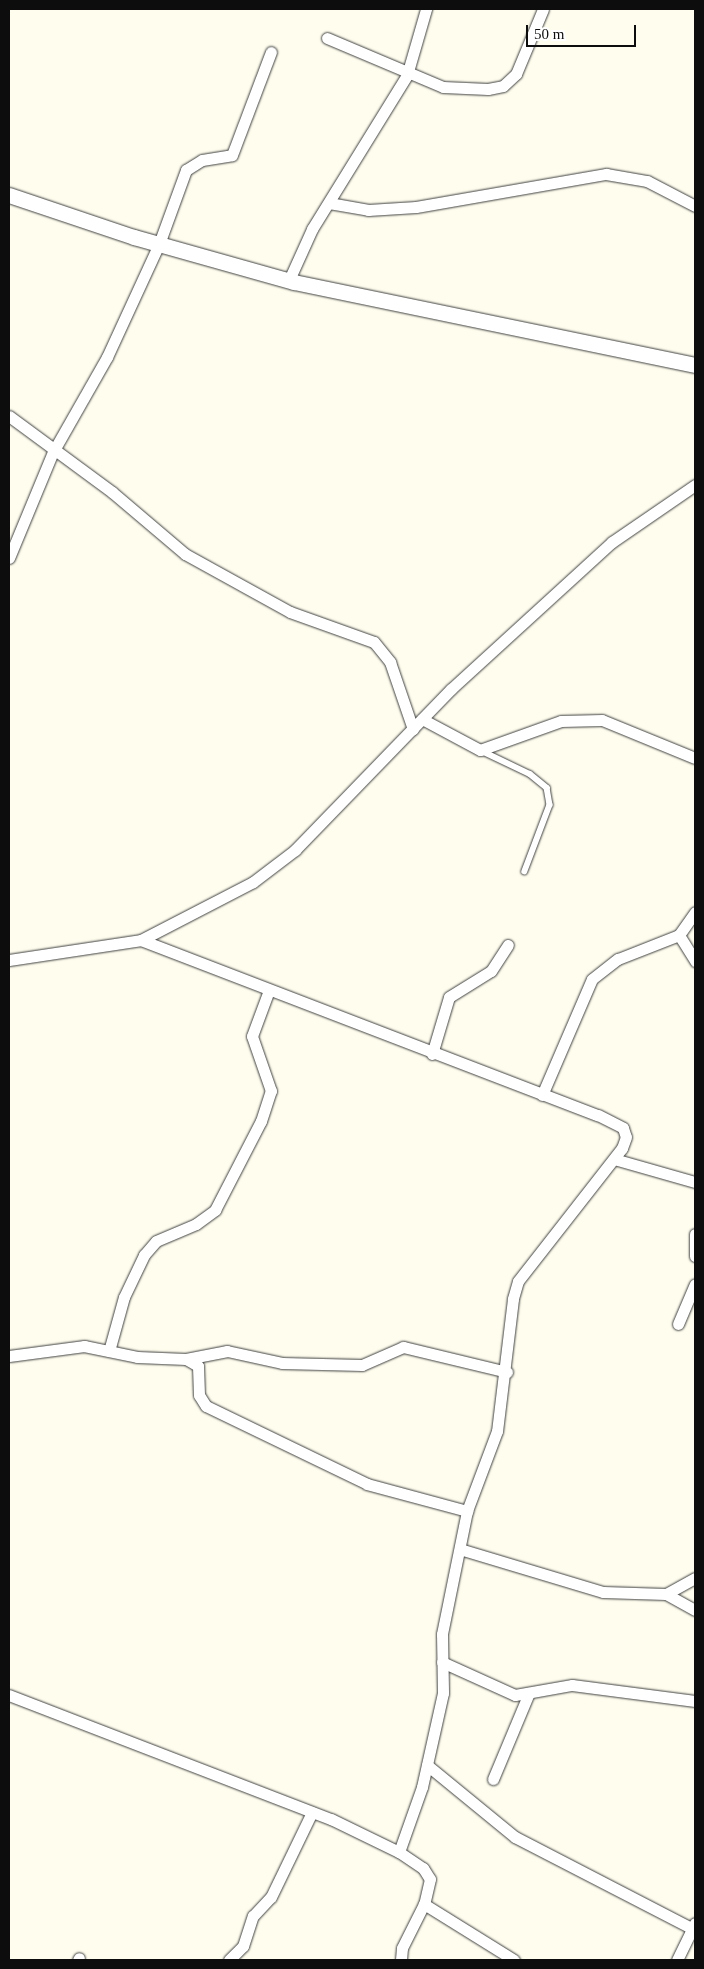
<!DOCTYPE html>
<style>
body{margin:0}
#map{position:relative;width:704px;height:1969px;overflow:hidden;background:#fefdee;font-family:Georgia,serif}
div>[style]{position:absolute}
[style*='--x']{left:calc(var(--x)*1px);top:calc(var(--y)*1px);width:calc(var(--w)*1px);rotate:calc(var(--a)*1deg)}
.roads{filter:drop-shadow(0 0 1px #404040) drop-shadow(0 0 1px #404040)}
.service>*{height:5.5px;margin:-2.75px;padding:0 2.75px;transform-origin:2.75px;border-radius:2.75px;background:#fff}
.minor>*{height:11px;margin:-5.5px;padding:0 5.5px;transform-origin:5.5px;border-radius:5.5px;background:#fff}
.tertiary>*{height:15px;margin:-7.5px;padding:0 7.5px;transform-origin:7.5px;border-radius:7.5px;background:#fff}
span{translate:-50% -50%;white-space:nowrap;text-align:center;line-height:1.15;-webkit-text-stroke:5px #fff;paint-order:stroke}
.frame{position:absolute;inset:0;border:10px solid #0d0d0d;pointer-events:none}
.scale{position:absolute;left:526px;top:25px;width:110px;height:22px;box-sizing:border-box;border:2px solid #0d0d0d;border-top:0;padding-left:6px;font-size:15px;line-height:18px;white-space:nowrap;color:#0d0d0d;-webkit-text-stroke:4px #fff;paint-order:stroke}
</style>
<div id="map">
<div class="roads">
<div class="service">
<i style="--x:482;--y:751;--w:53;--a:25.6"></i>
<i style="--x:530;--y:774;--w:22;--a:39"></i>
<i style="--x:547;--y:788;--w:17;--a:80"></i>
<i style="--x:550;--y:805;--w:71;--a:110.7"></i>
</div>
<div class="minor">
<i style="--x:327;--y:38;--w:126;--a:22.9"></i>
<i style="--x:443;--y:87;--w:45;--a:2.5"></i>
<i style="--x:488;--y:89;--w:15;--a:-11"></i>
<i style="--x:503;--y:86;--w:18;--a:-43"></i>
<i style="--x:516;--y:74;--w:70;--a:-67.4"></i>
<i style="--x:329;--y:203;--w:40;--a:10"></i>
<i style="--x:368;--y:210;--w:48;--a:-3.6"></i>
<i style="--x:416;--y:207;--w:193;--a:-9.9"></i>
<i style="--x:606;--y:174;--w:42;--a:9.7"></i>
<i style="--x:647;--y:181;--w:54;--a:27.5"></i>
<i style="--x:289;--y:280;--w:56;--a:-65.7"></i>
<i style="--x:312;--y:229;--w:181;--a:-58.3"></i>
<i style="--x:407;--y:75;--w:69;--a:-73.9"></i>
<i style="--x:9;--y:416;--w:128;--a:36.4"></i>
<i style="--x:112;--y:492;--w:96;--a:40.3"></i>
<i style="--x:185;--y:554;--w:120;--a:28.9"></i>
<i style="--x:290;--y:612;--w:89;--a:19.7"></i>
<i style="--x:374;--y:642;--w:26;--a:51"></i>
<i style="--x:390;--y:662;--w:71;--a:71.1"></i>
<i style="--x:9;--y:558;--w:115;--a:-67.5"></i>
<i style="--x:53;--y:452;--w:109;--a:-60.4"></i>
<i style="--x:107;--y:357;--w:124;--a:-65.3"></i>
<i style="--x:159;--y:244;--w:79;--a:-70"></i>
<i style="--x:186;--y:170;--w:19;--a:-32"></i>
<i style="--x:202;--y:160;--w:30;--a:-9"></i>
<i style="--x:232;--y:155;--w:110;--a:-69.3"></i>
<i style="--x:422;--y:719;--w:66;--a:28.1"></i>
<i style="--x:480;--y:750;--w:86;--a:-19.7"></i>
<i style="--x:561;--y:721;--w:41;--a:-1.4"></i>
<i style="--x:602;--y:720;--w:100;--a:22.2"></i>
<i style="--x:679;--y:935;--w:31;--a:58"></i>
<i style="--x:141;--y:940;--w:489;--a:21"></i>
<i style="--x:598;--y:1115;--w:28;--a:27"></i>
<i style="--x:623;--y:1128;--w:9;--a:72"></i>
<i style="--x:626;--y:1137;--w:12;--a:110"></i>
<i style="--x:622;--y:1148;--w:169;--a:128"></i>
<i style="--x:518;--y:1281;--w:19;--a:106"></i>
<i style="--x:513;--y:1299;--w:133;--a:96.9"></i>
<i style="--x:497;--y:1431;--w:85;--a:110.6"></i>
<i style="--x:467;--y:1511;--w:126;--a:101.5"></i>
<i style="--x:442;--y:1634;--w:59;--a:89"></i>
<i style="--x:443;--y:1693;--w:96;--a:102.6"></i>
<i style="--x:422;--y:1787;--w:69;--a:109.5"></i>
<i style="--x:399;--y:1852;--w:29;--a:34"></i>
<i style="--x:423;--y:1868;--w:13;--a:58"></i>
<i style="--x:430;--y:1879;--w:26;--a:103"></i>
<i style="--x:424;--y:1904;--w:49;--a:116.6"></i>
<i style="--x:402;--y:1948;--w:12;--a:95"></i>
<i style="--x:9;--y:960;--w:134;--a:-8.6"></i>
<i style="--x:141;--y:940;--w:126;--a:-27.4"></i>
<i style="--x:253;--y:882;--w:53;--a:-37.3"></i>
<i style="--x:295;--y:850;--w:224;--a:-45.9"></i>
<i style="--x:451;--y:689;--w:218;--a:-42.4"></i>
<i style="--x:612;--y:542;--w:101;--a:-34.5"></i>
<i style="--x:432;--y:1054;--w:59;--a:-73.4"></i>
<i style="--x:449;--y:997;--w:49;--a:-31.8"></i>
<i style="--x:491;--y:971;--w:31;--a:-57"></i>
<i style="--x:542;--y:1095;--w:126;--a:-66.7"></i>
<i style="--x:592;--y:979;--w:33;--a:-38"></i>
<i style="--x:618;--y:959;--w:66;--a:-21.5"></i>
<i style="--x:679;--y:935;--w:28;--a:-55"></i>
<i style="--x:614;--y:1159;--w:84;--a:15.9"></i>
<i style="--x:695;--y:1234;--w:22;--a:90"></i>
<i style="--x:678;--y:1324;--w:43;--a:-67"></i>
<i style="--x:109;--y:1351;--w:56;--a:-74.5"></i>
<i style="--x:124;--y:1297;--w:47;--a:-64.5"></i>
<i style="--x:144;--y:1255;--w:18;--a:-49"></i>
<i style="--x:156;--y:1241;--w:43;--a:-23"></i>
<i style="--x:196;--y:1224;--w:24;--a:-36"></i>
<i style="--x:215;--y:1210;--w:100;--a:-62.7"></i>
<i style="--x:261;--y:1121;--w:32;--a:-72"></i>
<i style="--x:271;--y:1091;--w:58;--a:-109.1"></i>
<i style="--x:252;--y:1036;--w:49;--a:-69.7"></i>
<i style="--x:9;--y:1356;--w:76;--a:-7.6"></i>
<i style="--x:84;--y:1346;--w:54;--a:11.7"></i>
<i style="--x:137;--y:1357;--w:49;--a:2.3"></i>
<i style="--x:186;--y:1359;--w:14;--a:30"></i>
<i style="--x:198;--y:1366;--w:29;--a:88"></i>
<i style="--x:199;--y:1395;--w:13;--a:58"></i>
<i style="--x:206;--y:1406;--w:179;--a:25.8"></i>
<i style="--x:367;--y:1484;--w:104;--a:15.1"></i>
<i style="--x:186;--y:1359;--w:42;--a:-11"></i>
<i style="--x:227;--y:1351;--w:56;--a:12.3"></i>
<i style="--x:282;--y:1363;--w:80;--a:1.4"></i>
<i style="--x:362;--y:1365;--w:45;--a:-23.7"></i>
<i style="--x:403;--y:1347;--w:107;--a:13.5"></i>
<i style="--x:463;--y:1550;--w:146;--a:16.7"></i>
<i style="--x:603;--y:1592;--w:63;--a:1.8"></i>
<i style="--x:666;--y:1594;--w:33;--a:-29"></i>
<i style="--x:666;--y:1594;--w:33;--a:29"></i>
<i style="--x:442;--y:1662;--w:80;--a:24.3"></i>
<i style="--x:515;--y:1695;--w:58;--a:-10"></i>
<i style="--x:572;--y:1685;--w:124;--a:7.4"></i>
<i style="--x:9;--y:1695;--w:345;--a:21.1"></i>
<i style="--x:331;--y:1819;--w:76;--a:25.9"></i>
<i style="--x:427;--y:1765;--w:114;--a:39.3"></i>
<i style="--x:515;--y:1837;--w:198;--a:27.3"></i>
<i style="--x:493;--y:1779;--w:93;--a:-67.3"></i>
<i style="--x:424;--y:1904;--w:106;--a:31.9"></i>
<i style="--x:78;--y:1960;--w:2;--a:-63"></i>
<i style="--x:229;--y:1960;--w:20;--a:-45"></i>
<i style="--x:243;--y:1946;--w:32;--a:-72"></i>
<i style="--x:253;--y:1916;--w:26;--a:-47"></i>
<i style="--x:271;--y:1897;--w:94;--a:-64.2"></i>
<i style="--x:677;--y:1960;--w:41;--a:-64.1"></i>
</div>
<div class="tertiary">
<i style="--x:9;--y:195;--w:132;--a:18.6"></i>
<i style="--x:134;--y:237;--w:166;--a:15.7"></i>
<i style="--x:294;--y:282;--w:409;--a:11.7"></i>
</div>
</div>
<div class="frame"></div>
<div class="scale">50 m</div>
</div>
